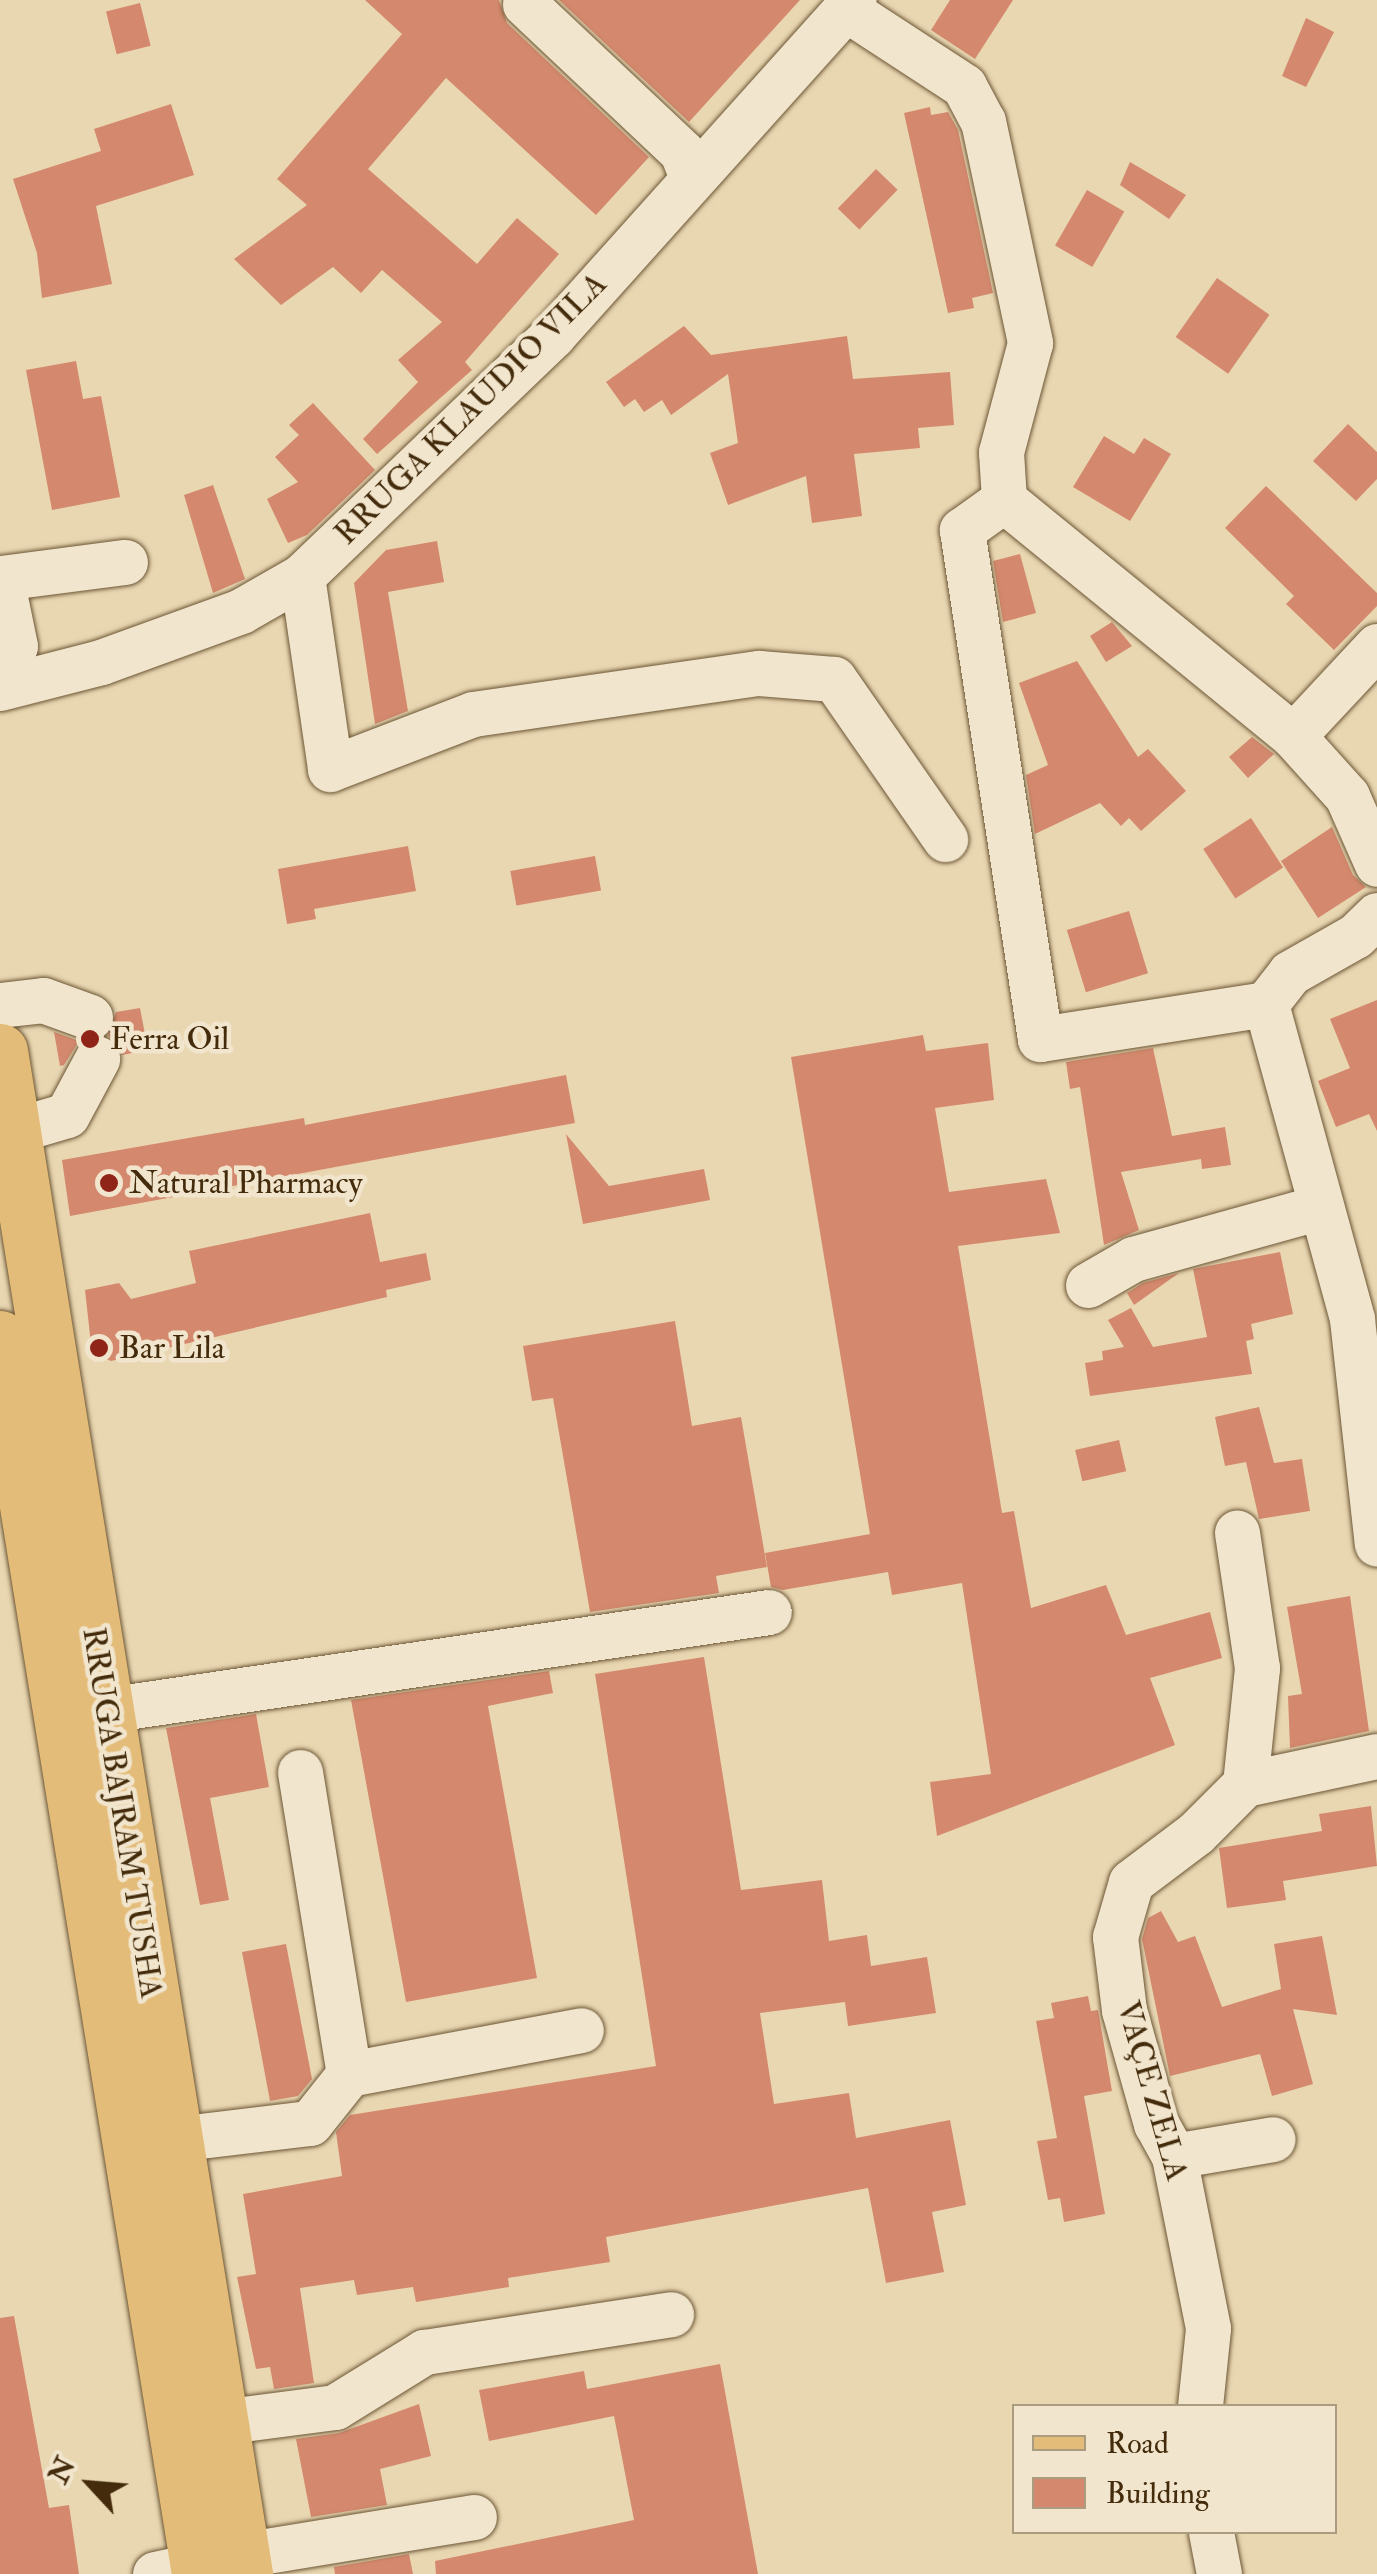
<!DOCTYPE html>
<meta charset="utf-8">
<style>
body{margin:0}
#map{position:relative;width:1377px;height:2574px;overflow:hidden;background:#e9d7b2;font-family:"IM FELL Double Pica",serif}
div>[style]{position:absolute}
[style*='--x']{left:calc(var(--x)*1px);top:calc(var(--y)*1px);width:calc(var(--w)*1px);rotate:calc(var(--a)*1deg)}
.building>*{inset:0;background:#d4896e;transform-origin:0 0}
.roads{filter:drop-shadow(0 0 2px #6c5635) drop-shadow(0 0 2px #6c5635)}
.minor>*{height:45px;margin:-22.5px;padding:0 22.5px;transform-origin:22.5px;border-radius:22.5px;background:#f1e5cd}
.major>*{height:55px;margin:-27.5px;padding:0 27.5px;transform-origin:27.5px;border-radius:27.5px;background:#e4bc79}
.dots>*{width:28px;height:28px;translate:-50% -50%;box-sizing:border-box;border:5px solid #f1e5cd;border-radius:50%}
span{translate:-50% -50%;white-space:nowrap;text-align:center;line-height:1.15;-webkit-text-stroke:9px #f1e5cd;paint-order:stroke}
.street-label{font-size:32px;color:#432b0b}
.poi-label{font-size:32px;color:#432b0b}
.left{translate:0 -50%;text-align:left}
.legend{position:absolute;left:1012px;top:2404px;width:325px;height:130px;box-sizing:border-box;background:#f1e5cd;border:2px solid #ab9b7f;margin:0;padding:12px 18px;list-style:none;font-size:30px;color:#432b0b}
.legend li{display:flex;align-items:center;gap:20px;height:50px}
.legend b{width:50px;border:2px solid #ab9b7f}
.north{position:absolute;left:40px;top:2434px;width:100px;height:100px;-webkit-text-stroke:8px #f1e5cd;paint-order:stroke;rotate:296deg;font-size:28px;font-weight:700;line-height:40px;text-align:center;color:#432b0b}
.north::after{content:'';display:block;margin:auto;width:35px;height:45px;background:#432b0b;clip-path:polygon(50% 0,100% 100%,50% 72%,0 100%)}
</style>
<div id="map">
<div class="building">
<i style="clip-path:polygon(365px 0,499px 0,507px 23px,649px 157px,596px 215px,446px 78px,368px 169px,477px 264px,517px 218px,559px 254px,465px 362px,472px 370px,377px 454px,363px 439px,418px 382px,398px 360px,442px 322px,382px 270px,361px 293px,333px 267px,281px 305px,234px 259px,307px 205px,277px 179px,402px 34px)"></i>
<i style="clip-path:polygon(559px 0,800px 0,689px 122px)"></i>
<i style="clip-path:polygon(950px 0,1013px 0,975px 59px,931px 30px)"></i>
<i style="left:140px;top:3px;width:44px;height:35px;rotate:76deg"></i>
<i style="clip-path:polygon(1306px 18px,1334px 32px,1306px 87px,1282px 76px)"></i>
<i style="clip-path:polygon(171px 104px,194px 175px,96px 206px,112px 284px,42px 298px,37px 253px,13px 179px,101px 151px,94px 129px)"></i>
<i style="clip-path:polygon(930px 107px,931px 115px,948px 112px,958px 130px,993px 293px,972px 298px,974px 308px,948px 313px,904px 113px)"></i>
<i style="clip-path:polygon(1130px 162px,1186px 195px,1169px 219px,1120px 185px)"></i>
<i style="left:876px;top:169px;width:30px;height:55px;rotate:44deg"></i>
<i style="left:1087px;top:190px;width:43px;height:64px;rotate:30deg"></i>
<i style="left:1217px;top:278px;width:64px;height:72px;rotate:35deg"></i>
<i style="clip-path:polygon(684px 326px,711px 355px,847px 336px,853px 379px,950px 372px,954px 425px,918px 428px,920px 448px,854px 454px,862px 516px,812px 523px,806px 476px,728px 505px,710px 453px,738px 443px,728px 374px,671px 415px,662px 400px,644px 412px,635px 399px,624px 407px,606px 382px)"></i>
<i style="clip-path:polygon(76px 361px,83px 399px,101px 396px,120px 497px,52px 510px,26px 370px)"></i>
<i style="clip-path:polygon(313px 403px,375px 470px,307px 535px,288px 543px,267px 499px,298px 482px,275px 457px,299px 435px,289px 425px)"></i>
<i style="clip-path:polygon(1348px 424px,1377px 452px,1377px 479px,1356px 501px,1313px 461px)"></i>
<i style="clip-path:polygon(1104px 436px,1134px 454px,1144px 438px,1171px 454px,1130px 521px,1073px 487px)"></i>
<i style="clip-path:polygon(213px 485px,245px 579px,213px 593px,184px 495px)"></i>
<i style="clip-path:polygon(1266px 486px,1377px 593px,1377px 606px,1334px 650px,1286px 604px,1294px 596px,1225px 528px)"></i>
<i style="clip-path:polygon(437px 541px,444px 582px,388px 592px,408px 711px,375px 724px,354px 583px,386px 550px)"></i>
<i style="clip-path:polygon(1020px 554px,1036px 613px,1003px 622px,993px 561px)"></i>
<i style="clip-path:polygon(1112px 622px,1132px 646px,1106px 662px,1090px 636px)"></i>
<i style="clip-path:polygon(1077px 661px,1138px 757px,1148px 749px,1186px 791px,1141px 831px,1129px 818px,1121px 826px,1100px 803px,1035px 834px,1026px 775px,1048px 765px,1019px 683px)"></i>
<i style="clip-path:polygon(1252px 737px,1274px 754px,1248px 778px,1229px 757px)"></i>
<i style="left:1251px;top:818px;width:59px;height:57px;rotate:57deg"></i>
<i style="clip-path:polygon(1332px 827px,1353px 875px,1366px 887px,1318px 918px,1281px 861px)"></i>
<i style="clip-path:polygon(408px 846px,416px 891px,314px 909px,316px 919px,287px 924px,278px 869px)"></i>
<i style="left:595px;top:856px;width:35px;height:86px;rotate:80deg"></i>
<i style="left:1129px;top:911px;width:65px;height:65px;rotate:73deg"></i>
<i style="clip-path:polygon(1377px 1000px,1377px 1131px,1369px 1114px,1336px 1127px,1318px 1081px,1350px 1068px,1330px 1019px)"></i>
<i style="clip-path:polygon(140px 1008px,148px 1050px,122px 1055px,108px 1035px,116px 1012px)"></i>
<i style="clip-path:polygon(54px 1032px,79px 1041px,64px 1065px,60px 1066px)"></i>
<i style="clip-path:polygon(923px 1035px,926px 1051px,988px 1043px,994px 1100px,935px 1108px,949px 1192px,1046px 1179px,1060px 1233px,958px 1246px,1002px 1513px,1014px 1511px,1031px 1608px,1106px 1585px,1126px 1635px,1210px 1612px,1222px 1658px,1150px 1678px,1175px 1745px,937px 1836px,930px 1782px,991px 1774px,962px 1583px,892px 1595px,888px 1572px,783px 1590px,771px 1587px,765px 1553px,870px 1534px,791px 1057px)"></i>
<i style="clip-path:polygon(1153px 1048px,1172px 1136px,1225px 1127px,1231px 1165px,1202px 1169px,1201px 1159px,1121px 1172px,1139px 1230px,1104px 1245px,1080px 1087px,1070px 1089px,1066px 1062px)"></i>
<i style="clip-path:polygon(566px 1075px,575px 1123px,70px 1216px,62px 1160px,304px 1118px,305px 1125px)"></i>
<i style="clip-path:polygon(566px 1134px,609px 1186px,704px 1169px,710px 1200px,583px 1224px)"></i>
<i style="clip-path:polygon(370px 1213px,380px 1262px,426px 1253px,431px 1280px,386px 1290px,387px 1297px,111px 1361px,92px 1353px,85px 1290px,119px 1283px,131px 1299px,196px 1283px,189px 1251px)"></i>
<i style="clip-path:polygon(1280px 1252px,1293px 1314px,1251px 1324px,1254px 1339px,1246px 1341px,1252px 1374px,1090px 1396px,1085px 1363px,1103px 1360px,1102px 1351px,1124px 1347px,1108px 1320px,1131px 1308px,1153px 1347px,1207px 1337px,1193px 1269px)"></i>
<i style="clip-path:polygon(1179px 1273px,1134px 1305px,1127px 1293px,1143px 1283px)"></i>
<i style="clip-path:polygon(675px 1321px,692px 1426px,741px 1417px,767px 1567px,716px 1576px,719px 1593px,590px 1612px,553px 1398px,532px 1401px,523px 1346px)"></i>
<i style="clip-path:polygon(1259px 1407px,1274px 1463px,1302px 1459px,1310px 1511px,1259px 1519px,1246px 1462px,1225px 1466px,1215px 1417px)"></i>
<i style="left:1119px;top:1440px;width:32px;height:45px;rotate:77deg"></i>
<i style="clip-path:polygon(1350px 1596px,1369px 1731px,1290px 1748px,1288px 1696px,1302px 1694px,1287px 1607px)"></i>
<i style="clip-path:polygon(704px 1657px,741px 1890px,822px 1880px,829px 1941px,867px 1935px,871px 1966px,927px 1957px,936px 2013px,848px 2026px,845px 2002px,760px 2013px,774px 2104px,849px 2093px,856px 2138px,950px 2120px,966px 2205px,932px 2212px,944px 2272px,886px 2283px,868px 2188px,606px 2237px,610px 2262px,508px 2278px,509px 2287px,416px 2302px,413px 2287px,357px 2295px,354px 2280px,300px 2288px,314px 2383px,274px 2389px,270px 2367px,256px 2369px,237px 2277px,256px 2274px,243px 2194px,342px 2176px,336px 2132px,350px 2115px,656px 2066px,595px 1674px)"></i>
<i style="clip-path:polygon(549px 1671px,553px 1693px,488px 1706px,537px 1978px,406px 2002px,351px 1700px)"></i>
<i style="clip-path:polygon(256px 1714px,269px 1787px,210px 1798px,229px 1900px,200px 1905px,166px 1728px)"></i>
<i style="clip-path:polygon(1371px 1806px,1377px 1866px,1283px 1881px,1286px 1900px,1227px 1908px,1219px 1848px,1322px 1831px,1319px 1814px)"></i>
<i style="clip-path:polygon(1161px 1911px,1178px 1942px,1195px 1936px,1222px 2007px,1281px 1989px,1274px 1944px,1322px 1936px,1337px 2015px,1293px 2009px,1313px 2084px,1272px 2096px,1260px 2054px,1170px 2076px,1142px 1939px,1148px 1918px)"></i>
<i style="clip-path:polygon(286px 1944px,312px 2079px,298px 2096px,270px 2101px,242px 1952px)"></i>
<i style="clip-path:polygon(1088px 1996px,1091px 2011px,1098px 2010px,1112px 2091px,1084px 2096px,1105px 2214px,1064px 2222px,1060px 2198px,1048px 2200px,1037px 2141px,1057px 2138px,1036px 2021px,1054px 2018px,1051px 2003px)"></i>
<i style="clip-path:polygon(14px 2316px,49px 2508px,69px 2505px,79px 2574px,0 2574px,0 2318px)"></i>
<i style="clip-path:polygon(720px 2364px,758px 2574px,436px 2574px,435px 2561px,634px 2520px,614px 2416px,489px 2441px,479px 2390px,584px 2371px,587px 2389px)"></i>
<i style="clip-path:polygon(419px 2404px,431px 2456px,380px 2469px,387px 2505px,311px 2517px,296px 2439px,339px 2433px)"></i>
<i style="clip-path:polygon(409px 2554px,413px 2574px,335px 2574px,334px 2567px)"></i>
</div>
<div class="roads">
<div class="minor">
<i style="--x:525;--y:4;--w:216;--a:43.3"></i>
<i style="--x:682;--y:152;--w:28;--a:69"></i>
<i style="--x:846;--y:9;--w:141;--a:33.1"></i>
<i style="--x:964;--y:86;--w:40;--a:62"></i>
<i style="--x:983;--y:121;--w:227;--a:78"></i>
<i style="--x:1030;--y:343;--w:113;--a:104.9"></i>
<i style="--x:1001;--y:452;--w:48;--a:86.4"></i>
<i style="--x:1004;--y:500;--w:373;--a:39.2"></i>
<i style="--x:1293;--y:736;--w:81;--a:48"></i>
<i style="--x:1347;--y:796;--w:74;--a:66.2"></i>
<i style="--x:1004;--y:500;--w:52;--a:144.5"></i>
<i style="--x:962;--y:530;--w:515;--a:81.29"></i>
<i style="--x:1040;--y:1039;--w:229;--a:-8.8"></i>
<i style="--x:302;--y:576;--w:195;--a:81.7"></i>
<i style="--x:330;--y:769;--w:153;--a:-21"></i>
<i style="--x:473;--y:714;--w:289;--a:-8.2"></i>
<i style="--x:759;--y:673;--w:75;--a:4.6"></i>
<i style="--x:834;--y:679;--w:195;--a:55.2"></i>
<i style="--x:0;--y:648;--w:15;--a:-8"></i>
<i style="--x:15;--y:646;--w:69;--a:-101.6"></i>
<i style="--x:1;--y:578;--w:125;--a:-7.4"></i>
<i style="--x:0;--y:688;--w:104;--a:-14.4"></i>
<i style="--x:101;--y:662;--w:149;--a:-20"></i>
<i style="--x:241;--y:611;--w:70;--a:-29.8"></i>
<i style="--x:302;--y:576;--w:348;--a:-43.8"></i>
<i style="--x:553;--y:335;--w:450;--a:-48.1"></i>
<i style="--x:1293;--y:736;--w:123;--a:-47"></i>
<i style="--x:1377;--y:915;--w:30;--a:136"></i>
<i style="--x:1355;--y:936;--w:75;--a:150.4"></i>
<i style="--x:1290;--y:973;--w:39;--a:128"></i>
<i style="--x:1266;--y:1004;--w:327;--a:74.7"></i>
<i style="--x:1352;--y:1319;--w:226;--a:83.7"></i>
<i style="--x:0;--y:1005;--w:43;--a:-6.6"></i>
<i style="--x:43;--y:1000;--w:50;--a:19.9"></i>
<i style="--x:13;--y:1131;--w:56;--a:-16.5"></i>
<i style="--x:67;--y:1115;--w:64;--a:-61.8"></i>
<i style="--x:1088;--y:1285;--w:52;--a:-30"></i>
<i style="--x:1133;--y:1259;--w:194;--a:-15.5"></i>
<i style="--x:106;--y:1710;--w:670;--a:-8.41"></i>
<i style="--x:300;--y:1772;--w:306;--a:80.8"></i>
<i style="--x:1245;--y:1784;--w:135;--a:-12"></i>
<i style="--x:175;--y:2139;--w:136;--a:-6.8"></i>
<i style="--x:310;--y:2123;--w:63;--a:-51.5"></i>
<i style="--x:349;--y:2074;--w:236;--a:-10.7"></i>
<i style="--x:1174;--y:2156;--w:100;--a:-9.7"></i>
<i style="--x:1200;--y:2406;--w:78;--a:-84.1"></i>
<i style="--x:1208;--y:2328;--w:175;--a:-101.2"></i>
<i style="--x:1174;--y:2156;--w:37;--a:-119"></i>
<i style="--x:1156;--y:2124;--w:118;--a:-105.7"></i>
<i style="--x:1124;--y:2010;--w:74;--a:-97"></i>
<i style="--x:1115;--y:1937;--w:57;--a:-73.8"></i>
<i style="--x:1131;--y:1882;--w:81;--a:-37"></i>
<i style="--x:1196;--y:1833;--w:69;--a:-45"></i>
<i style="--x:1245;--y:1784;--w:117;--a:-84.1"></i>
<i style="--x:1257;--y:1668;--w:137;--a:-98.4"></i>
<i style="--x:220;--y:2422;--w:116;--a:-7.4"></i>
<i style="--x:335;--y:2407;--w:105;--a:-31.7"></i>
<i style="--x:424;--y:2352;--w:250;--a:-8.7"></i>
<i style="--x:1211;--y:2532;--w:43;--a:79.2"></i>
<i style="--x:242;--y:2555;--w:235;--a:-9.3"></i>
<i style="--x:155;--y:2574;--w:43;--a:-12.1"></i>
</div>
<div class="major">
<i style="--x:0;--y:1051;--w:1543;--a:80.86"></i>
<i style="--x:0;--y:1338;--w:1252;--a:80.85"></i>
</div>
</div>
<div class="dots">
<i style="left:90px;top:1039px;background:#8f2418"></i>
<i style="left:109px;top:1183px;background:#8f2418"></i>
<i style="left:99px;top:1348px;background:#8f2418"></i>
</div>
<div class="street-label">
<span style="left:471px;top:409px;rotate:-45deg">RRUGA KLAUDIO VILA</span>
<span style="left:122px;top:1813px;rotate:81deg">RRUGA BAJRAM TUSHA</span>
<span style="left:1152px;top:2091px;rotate:74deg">VAÇE ZELA</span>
</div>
<div class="poi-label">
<span class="left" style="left:110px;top:1039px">Ferra Oil</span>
<span class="left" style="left:129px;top:1183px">Natural Pharmacy</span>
<span class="left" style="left:119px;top:1348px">Bar Lila</span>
</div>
<ul class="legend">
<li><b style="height:12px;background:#e4bc79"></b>Road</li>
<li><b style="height:28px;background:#d4896e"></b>Building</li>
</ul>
<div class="north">N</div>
</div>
